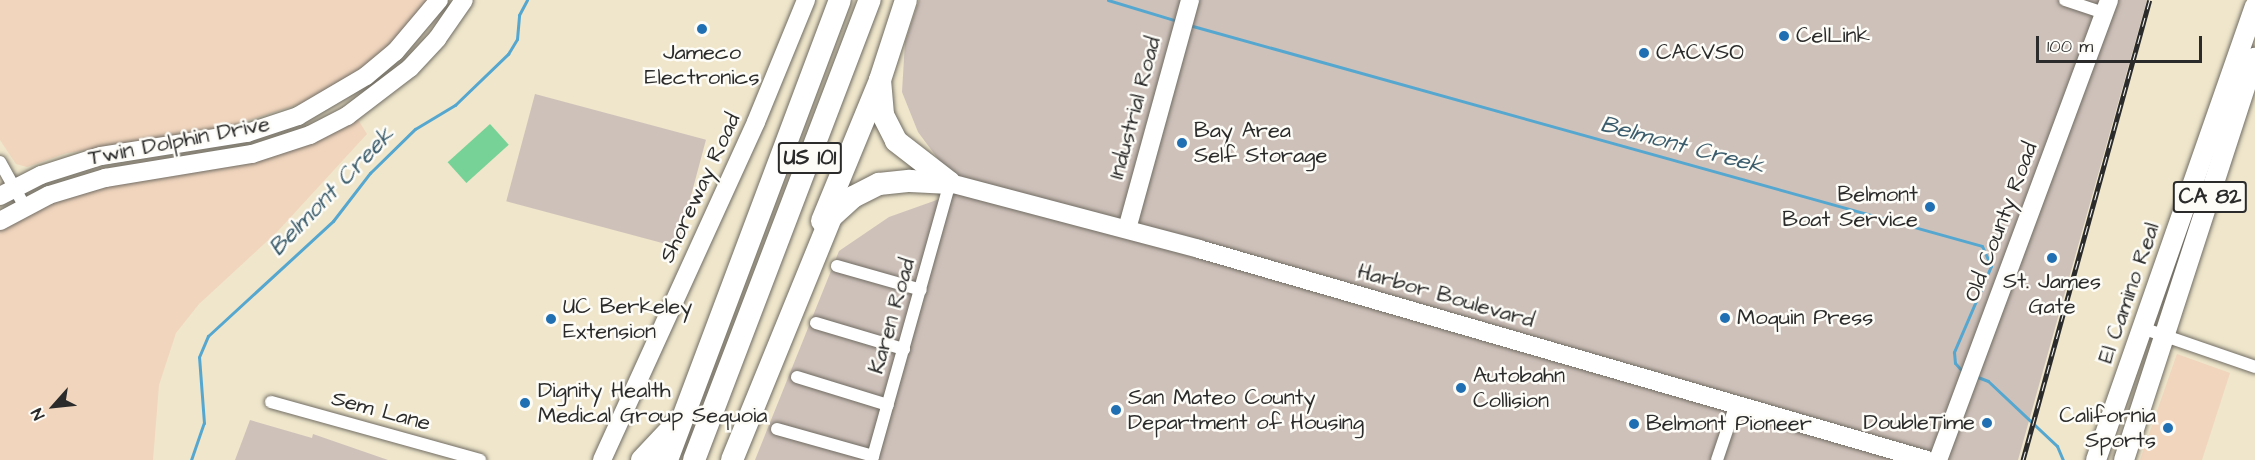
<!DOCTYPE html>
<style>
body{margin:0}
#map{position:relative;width:2255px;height:460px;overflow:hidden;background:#efe6cb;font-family:"Architects Daughter",sans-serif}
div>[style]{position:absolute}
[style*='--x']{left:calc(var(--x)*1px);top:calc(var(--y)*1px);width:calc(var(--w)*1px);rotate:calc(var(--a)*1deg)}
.built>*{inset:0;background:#f1d5bd}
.industrial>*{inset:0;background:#cec1ba;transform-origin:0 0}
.green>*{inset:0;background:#77d298;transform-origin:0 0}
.stream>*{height:3px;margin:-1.5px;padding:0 1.5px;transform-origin:1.5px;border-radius:1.5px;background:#55a7d0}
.roads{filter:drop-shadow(0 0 2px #706c63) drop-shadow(0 0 2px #706c63)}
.street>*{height:12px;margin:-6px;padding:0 6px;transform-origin:6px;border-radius:6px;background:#fff}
.secondary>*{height:18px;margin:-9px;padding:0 9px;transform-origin:9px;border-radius:9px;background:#fff}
.primary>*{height:20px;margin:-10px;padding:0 10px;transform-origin:10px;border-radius:10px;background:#fff}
.highway>*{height:22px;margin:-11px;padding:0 11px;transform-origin:11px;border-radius:11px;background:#fff}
.rail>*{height:5px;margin-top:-2.5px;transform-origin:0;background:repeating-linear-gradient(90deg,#fdfcf7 0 9px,#2b2b2b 0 18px);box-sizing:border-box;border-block:2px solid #2b2b2b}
.dots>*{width:16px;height:16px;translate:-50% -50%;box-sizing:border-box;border:3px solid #fdfcf7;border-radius:50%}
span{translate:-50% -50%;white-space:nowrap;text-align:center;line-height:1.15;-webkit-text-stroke:5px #fdfcf7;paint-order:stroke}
.shield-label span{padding:2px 4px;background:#fdfcf7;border:2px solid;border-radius:4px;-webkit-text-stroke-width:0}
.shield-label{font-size:21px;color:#2b2b2b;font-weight:700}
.poi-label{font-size:22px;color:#2b2b2b}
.left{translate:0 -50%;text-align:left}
.right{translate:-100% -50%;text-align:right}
.street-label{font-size:22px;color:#2b2b2b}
.water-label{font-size:24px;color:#3c5d6d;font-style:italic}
.north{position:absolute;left:24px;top:376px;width:60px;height:60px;-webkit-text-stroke:4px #fdfcf7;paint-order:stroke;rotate:243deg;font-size:16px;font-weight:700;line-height:24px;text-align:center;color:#2b2b2b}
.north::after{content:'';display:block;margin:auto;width:21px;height:27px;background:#2b2b2b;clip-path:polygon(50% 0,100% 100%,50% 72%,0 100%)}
.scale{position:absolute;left:2036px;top:36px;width:166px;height:27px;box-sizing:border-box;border:3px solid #2b2b2b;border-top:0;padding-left:8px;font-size:18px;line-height:21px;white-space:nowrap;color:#2b2b2b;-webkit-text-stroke:4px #fdfcf7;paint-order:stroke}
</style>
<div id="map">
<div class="built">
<i style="clip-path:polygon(0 0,432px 0,400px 40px,332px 94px,204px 134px,67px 153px,27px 167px,16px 164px,0 140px)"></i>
<i style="clip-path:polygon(357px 118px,367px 134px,277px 232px,199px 304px,176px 333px,159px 385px,153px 460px,0 460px,0 228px,53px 201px)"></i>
<i style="clip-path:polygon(2177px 354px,2230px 373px,2202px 460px,2140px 460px)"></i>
</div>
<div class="industrial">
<i style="clip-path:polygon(919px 0,2147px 0,2018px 460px,755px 460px,839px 251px,889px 217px,962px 191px,918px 132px,902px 92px,905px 42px)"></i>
<i style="left:535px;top:94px;width:177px;height:111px;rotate:15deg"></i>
<i style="clip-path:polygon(250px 420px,312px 438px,313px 434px,388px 460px,235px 460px)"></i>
</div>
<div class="green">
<i style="left:490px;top:124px;width:28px;height:57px;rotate:48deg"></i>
</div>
<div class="stream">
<i style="--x:1108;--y:0;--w:72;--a:16.9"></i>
<i style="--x:1189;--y:25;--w:823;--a:15.57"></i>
<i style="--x:1982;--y:246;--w:22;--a:66"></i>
<i style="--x:1991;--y:266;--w:94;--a:113.3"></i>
<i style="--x:1954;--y:352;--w:11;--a:85"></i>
<i style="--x:1955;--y:363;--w:12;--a:48"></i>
<i style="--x:1975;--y:376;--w:14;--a:21"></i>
<i style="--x:1988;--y:381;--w:95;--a:43.3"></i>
<i style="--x:2057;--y:446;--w:15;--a:67"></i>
<i style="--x:191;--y:460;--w:39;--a:-71"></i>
<i style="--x:204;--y:423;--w:66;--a:-94.3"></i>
<i style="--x:199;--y:357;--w:23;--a:-67"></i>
<i style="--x:208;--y:336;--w:170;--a:-42.6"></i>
<i style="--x:333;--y:221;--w:61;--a:-52.4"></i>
<i style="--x:370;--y:173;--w:63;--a:-44.4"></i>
<i style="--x:415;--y:129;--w:47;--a:-31"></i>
<i style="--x:455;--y:105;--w:74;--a:-43.9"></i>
<i style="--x:508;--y:54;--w:17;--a:-59"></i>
<i style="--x:517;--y:39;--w:24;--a:-85"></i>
<i style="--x:519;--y:15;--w:17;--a:-62"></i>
</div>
<div class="roads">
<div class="street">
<i style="--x:2065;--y:0;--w:41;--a:18.4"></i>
<i style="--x:0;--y:162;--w:51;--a:60.9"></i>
<i style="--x:837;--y:266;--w:87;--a:15.9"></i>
<i style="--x:816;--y:323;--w:92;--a:16.5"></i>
<i style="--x:2142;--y:328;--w:120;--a:19"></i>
<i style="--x:797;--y:377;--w:95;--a:17.1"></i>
<i style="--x:271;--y:402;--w:217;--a:15.5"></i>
<i style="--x:777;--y:429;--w:100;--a:15.7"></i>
<i style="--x:872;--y:460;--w:288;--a:-74.3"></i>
<i style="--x:1717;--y:460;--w:59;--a:-71.3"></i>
</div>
<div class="secondary">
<i style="--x:950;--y:183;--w:258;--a:14.8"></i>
<i style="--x:1199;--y:249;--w:758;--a:16.16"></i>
<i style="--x:0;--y:196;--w:46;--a:-27.1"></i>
<i style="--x:41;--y:175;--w:63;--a:-17.6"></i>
<i style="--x:101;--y:156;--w:148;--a:-9"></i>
<i style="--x:247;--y:133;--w:54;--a:-18.4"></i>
<i style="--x:298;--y:116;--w:79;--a:-30.5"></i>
<i style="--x:366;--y:76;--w:38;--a:-40"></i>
<i style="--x:395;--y:52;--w:68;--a:-49.8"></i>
<i style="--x:0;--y:221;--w:55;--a:-28"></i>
<i style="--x:49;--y:195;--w:59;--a:-16.9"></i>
<i style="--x:105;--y:178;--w:149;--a:-9.3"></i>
<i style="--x:252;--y:154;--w:61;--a:-18.1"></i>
<i style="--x:310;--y:135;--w:42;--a:-27.2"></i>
<i style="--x:347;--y:116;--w:79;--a:-37.3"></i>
<i style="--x:410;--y:68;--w:40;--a:-47"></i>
<i style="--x:437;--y:39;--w:47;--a:-55.3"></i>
<i style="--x:1127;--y:229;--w:238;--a:-74.6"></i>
<i style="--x:602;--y:460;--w:371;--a:-65.5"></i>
<i style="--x:756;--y:122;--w:132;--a:-67.7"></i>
<i style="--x:1938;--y:460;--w:491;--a:-69.6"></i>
</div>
<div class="primary">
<i style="--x:2096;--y:460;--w:481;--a:-70.7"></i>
<i style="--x:2124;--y:460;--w:423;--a:-72"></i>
</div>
<div class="highway">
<i style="--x:880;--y:80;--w:35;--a:85"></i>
<i style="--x:883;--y:115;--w:29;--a:63"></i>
<i style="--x:896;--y:141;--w:67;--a:37.7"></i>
<i style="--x:822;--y:221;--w:152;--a:-67.6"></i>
<i style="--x:880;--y:80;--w:84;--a:-72"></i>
<i style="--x:642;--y:460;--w:48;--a:-46.7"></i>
<i style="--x:667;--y:460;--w:491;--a:-69.4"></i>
<i style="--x:694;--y:460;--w:493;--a:-69.1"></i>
<i style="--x:732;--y:460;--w:262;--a:-67.8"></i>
<i style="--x:831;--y:217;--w:30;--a:-42"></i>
<i style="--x:853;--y:197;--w:29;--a:-27"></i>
<i style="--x:879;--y:184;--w:31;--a:-6"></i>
<i style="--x:910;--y:181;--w:40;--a:2.9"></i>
</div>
</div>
<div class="rail">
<i style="--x:2023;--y:460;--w:477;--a:-74.6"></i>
</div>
<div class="dots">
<i style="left:702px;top:29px;background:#1f6fb2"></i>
<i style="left:1784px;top:36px;background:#1f6fb2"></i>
<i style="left:1644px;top:53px;background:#1f6fb2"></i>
<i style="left:1182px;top:143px;background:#1f6fb2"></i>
<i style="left:1930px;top:207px;background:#1f6fb2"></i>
<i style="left:2052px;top:258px;background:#1f6fb2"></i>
<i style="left:1725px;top:318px;background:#1f6fb2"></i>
<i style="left:551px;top:319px;background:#1f6fb2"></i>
<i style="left:1461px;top:388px;background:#1f6fb2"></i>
<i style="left:525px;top:403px;background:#1f6fb2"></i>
<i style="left:1116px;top:410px;background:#1f6fb2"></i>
<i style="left:1987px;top:423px;background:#1f6fb2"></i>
<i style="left:1634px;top:424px;background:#1f6fb2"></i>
<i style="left:2168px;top:428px;background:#1f6fb2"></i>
</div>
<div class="shield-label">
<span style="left:810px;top:158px">US 101</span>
<span style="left:2210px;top:197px">CA 82</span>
</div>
<div class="poi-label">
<span class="left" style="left:1796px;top:36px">CelLink</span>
<span style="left:702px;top:65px">Jameco<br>Electronics</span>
<span class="left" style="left:1656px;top:53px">CACVSO</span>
<span class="left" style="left:1194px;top:143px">Bay Area<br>Self Storage</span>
<span class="right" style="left:1918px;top:207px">Belmont<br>Boat Service</span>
<span style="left:2052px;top:294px">St. James<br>Gate</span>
<span class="left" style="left:563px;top:319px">UC Berkeley<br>Extension</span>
<span class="left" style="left:1737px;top:318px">Moquin Press</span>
<span class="left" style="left:1473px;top:388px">Autobahn<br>Collision</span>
<span class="left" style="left:538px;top:403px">Dignity Health<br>Medical Group Sequoia</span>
<span class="left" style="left:1128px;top:410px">San Mateo County<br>Department of Housing</span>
<span class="right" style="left:2156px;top:428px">California<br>Sports</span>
<span class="right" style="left:1975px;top:423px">DoubleTime</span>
<span class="left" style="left:1646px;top:424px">Belmont Pioneer</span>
</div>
<div class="street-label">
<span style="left:1135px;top:108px;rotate:-75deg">Industrial Road</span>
<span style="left:179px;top:141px;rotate:-11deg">Twin Dolphin Drive</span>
<span style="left:700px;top:188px;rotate:-65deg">Shoreway Road</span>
<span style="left:2001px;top:222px;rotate:-69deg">Old County Road</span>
<span style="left:2129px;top:293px;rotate:-71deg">El Camino Real</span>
<span style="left:1446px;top:296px;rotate:16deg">Harbor Boulevard</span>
<span style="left:892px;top:316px;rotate:-74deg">Karen Road</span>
<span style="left:381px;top:411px;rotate:15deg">Sem Lane</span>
</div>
<div class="water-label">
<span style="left:1682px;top:146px;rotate:15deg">Belmont Creek</span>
<span style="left:332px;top:192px;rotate:-46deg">Belmont Creek</span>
</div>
<div class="north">N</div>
<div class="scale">100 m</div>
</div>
